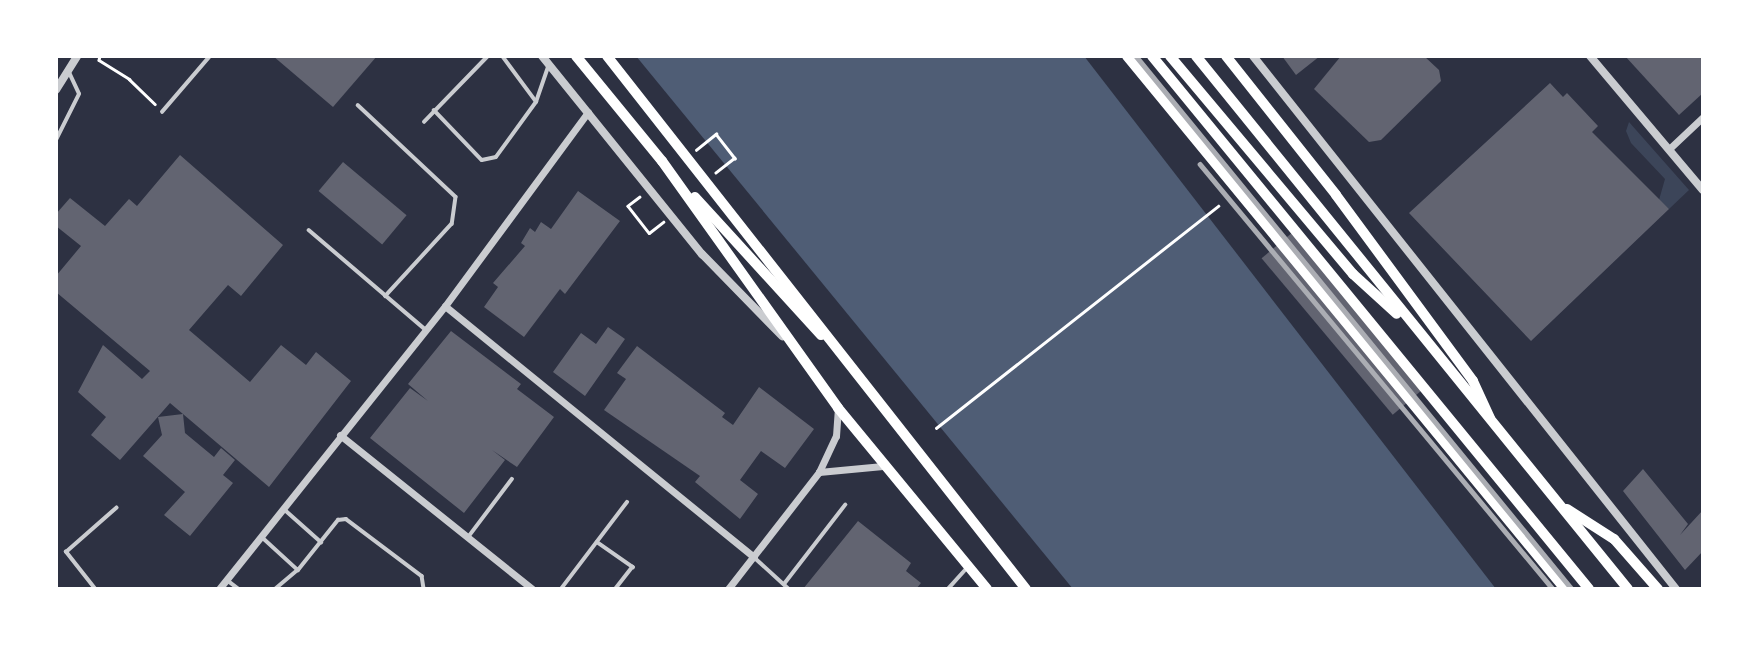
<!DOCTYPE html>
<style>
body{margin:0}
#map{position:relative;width:1759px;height:645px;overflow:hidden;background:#2d3142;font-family:"Fira Sans",sans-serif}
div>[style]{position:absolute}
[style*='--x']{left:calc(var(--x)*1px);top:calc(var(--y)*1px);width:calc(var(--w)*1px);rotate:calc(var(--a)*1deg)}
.green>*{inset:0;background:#3c4559}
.water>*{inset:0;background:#4f5d75}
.building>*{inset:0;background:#626471;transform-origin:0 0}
.path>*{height:2.5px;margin:-1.25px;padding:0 1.25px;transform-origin:1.25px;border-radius:1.25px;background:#fff}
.service>*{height:3.5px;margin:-1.75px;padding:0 1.75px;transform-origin:1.75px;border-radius:1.75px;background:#caccd0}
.minor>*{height:7px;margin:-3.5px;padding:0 3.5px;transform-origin:3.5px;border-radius:3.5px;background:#caccd0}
.tertiary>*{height:8px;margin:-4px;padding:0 4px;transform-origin:4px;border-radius:4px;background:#caccd0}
.primary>*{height:10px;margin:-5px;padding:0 5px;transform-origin:5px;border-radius:5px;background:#fff}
.trunk>*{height:10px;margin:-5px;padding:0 5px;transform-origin:5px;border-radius:5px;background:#fff}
.rail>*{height:4.5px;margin:-2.25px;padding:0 2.25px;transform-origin:2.25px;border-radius:2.25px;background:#abadb3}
span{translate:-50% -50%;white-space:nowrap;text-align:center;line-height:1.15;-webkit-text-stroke:6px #fff;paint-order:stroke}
.frame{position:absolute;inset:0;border:58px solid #fff;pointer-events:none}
</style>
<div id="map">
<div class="green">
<i style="clip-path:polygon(1629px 122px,1689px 190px,1669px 209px,1659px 200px,1665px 179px,1631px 143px,1626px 131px)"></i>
</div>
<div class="water">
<i style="clip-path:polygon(636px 56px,1084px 56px,1496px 589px,1073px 589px)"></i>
</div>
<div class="building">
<i style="clip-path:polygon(273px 56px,377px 56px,333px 107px)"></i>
<i style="clip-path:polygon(1282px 56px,1320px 56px,1296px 75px)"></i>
<i style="clip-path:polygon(1341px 56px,1424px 56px,1439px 70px,1441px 81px,1381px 140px,1369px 142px,1314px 89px)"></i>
<i style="clip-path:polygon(1625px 56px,1703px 56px,1703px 93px,1679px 115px)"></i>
<i style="clip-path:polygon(1550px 83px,1563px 97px,1567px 93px,1598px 126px,1592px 132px,1669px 209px,1531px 341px,1409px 213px)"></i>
<i style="clip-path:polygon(180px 155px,283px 245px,241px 296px,228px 285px,189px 330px,250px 382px,281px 345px,306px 365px,316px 352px,351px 381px,269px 487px,170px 403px,120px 460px,91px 435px,106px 417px,78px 392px,103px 345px,142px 379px,150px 371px,56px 292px,56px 276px,81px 246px,56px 226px,56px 214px,70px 198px,105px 226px,129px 199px,137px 206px)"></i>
<i style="left:343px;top:162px;width:83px;height:38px;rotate:40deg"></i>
<i style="clip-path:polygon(578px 191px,620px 221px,565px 294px,560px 289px,524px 337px,484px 307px,498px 287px,493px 283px,525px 246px,521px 243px,530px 228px,535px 232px,541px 222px,551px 229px)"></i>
<i style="left:1293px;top:232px;width:204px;height:41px;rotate:50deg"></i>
<i style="clip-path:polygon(608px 327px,625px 339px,585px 396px,553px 372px,581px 333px,596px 344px)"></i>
<i style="clip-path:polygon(451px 331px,521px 384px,517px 389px,554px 417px,517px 467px,492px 450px,505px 460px,464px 513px,370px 438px,410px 388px,428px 401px,408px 384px)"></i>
<i style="clip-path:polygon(637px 346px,725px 413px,722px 417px,733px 425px,759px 387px,814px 429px,785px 468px,761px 451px,740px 480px,758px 494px,740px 519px,695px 482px,700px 476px,604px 410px,626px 379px,617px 373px)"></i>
<i style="clip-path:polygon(183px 414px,185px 433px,214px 457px,221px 448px,235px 460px,223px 475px,233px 483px,190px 536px,164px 515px,185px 492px,143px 456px,162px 435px,158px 417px)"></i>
<i style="clip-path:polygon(1643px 469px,1688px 524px,1680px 535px,1703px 510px,1703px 551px,1685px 570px,1623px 491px)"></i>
<i style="clip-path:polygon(858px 521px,911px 563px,906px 571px,921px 583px,916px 589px,803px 589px)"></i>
</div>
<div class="path">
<i style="--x:100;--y:56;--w:4;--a:104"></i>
<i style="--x:99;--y:60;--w:36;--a:32"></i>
<i style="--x:129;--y:79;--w:36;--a:44"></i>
<i style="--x:696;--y:150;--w:26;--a:-39"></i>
<i style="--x:716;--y:134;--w:31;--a:52"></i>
<i style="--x:735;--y:158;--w:24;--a:142"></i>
<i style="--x:640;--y:197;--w:15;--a:143"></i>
<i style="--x:628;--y:206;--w:34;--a:52"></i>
<i style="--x:649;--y:233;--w:18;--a:-38"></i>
<i style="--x:936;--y:428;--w:359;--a:-38.2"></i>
</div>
<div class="service">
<i style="--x:536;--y:102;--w:39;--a:-71"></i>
<i style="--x:358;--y:105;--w:134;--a:43.2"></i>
<i style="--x:456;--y:197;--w:27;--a:98"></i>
<i style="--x:452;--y:224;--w:98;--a:132.5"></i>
<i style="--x:434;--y:110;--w:69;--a:46.2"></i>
<i style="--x:482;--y:160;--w:14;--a:-12"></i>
<i style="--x:496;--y:157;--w:68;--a:-54"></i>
<i style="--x:536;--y:102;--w:57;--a:-126.5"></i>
<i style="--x:162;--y:112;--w:74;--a:-49.4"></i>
<i style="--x:424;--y:122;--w:92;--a:-45.9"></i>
<i style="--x:56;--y:140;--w:51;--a:-63.4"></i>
<i style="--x:79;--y:94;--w:23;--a:-115"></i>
<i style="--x:309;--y:230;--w:153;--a:40.5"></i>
<i style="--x:284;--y:509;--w:50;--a:41.7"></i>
<i style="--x:469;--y:536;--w:71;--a:-53"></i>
<i style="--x:262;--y:537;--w:49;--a:42.5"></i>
<i style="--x:597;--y:542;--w:44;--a:34.8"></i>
<i style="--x:633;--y:567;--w:28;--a:128"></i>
<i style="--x:754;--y:557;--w:47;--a:42.4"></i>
<i style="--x:227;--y:580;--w:15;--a:37"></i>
<i style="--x:784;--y:584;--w:100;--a:-52.3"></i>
<i style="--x:95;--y:589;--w:47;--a:-128.1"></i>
<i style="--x:66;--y:552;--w:67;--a:-41.3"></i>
<i style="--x:275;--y:589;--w:30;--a:-40"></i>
<i style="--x:298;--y:570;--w:64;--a:-51.3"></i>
<i style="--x:338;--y:520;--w:8;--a:-7"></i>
<i style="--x:346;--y:519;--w:95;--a:36.9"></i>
<i style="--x:422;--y:576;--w:13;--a:81"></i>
<i style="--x:561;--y:589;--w:109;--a:-52.8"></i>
<i style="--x:948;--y:589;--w:27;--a:-48"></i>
</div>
<div class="minor">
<i style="--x:1669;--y:149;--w:47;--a:-43.3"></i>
<i style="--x:445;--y:306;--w:398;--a:39.1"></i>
<i style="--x:340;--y:435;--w:246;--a:38.7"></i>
<i style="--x:819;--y:472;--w:64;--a:-5.4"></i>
<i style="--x:219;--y:589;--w:362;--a:-51.4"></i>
<i style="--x:445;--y:306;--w:241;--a:-53.6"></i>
<i style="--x:728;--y:589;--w:148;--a:-52.1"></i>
<i style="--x:819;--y:472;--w:40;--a:-65"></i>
<i style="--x:836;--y:436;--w:27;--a:-86"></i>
</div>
<div class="tertiary">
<i style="--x:542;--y:56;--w:255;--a:51.1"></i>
<i style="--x:702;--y:254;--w:115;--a:45.7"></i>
<i style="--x:1253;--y:56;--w:680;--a:51.56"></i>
<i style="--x:1590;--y:56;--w:175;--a:49.9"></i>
<i style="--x:56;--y:90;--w:40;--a:-58"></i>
</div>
<div class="primary">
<i style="--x:1152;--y:56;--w:689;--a:50.65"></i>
</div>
<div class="trunk">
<i style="--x:576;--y:56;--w:136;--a:50.7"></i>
<i style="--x:662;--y:161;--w:303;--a:54.5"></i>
<i style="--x:838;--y:408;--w:234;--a:50.5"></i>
<i style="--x:607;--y:56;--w:678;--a:51.83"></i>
<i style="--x:1127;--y:56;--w:690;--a:50.59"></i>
<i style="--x:1170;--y:56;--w:285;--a:50"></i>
<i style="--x:1353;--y:274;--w:59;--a:42.3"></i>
<i style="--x:1196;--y:56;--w:686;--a:50.98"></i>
<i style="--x:1226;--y:56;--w:177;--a:51.6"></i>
<i style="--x:1336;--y:195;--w:231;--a:53.6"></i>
<i style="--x:1473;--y:381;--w:41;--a:65.3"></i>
<i style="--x:695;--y:197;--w:187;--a:47.6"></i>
<i style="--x:1567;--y:509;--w:56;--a:32.6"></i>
<i style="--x:1614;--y:539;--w:67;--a:48.7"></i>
</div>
<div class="rail">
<i style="--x:1136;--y:56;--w:689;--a:50.72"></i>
<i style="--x:1200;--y:164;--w:552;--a:50.29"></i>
</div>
<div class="frame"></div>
</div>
